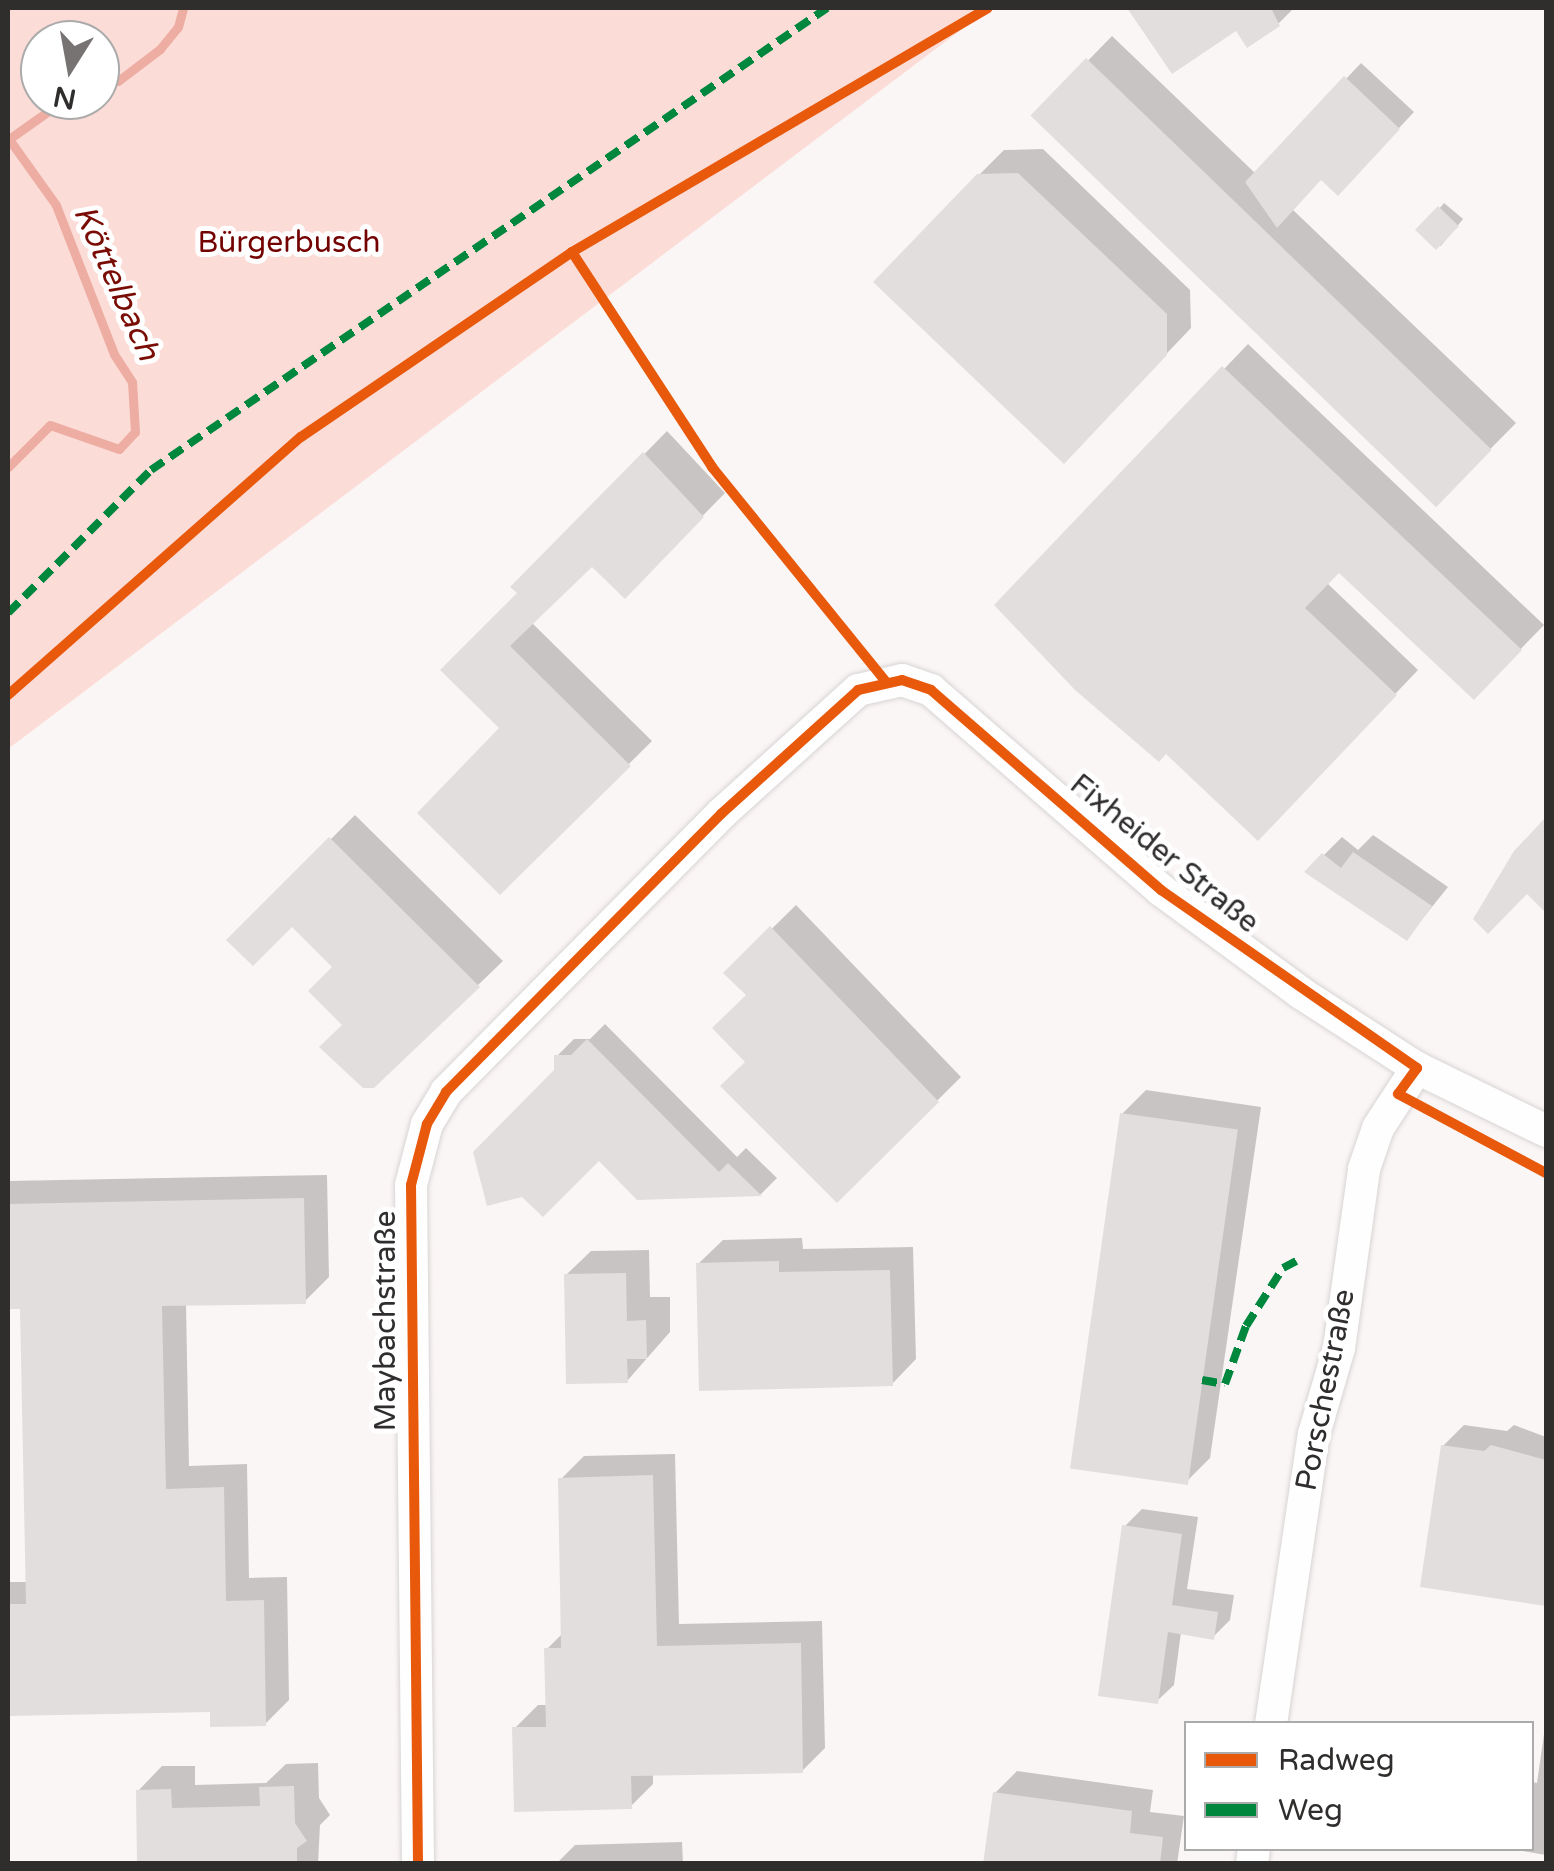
<!DOCTYPE html>
<meta charset="utf-8">
<style>
body{margin:0}
#map{position:relative;width:1554px;height:1871px;overflow:hidden;background:#fbf6f6;font-family:"Varela Round",sans-serif}
div>[style]{position:absolute}
[style*='--x']{left:calc(var(--x)*1px);top:calc(var(--y)*1px);width:calc(var(--w)*1px);rotate:calc(var(--a)*1deg)}
.green>*{inset:0;background:#fcdcd7}
.shadow>*{inset:0;background:#0003;transform-origin:0 0}
.stream>*{height:9px;margin:-4.5px;padding:0 4.5px;transform-origin:4.5px;border-radius:4.5px;background:#edada3}
.building>*{inset:0;background:#e2dede;transform-origin:0 0}
.roads{filter:drop-shadow(0 0 2px #d8d4d4) drop-shadow(0 0 2px #d8d4d4)}
.minor>*{height:32px;margin:-16px;padding:0 16px;transform-origin:16px;border-radius:16px;background:#fefefe}
.quiet>*{height:8px;margin-top:-4px;transform-origin:0;background:repeating-linear-gradient(90deg,#00873e 0 15px,transparent 0 23px)}
.cycleway>*{height:10px;margin:-5px;padding:0 5px;transform-origin:5px;border-radius:5px;background:#e8590c}
span{translate:-50% -50%;white-space:nowrap;text-align:center;line-height:1.15;-webkit-text-stroke:10px #fff;paint-order:stroke}
.park-label{font-size:30px;color:#720100}
.street-label{font-size:30px;color:#302d2d}
.water-label{font-size:32px;color:#790c04;font-style:italic}
.frame{position:absolute;inset:0;border:10px solid #302d2d;pointer-events:none}
.legend{position:absolute;left:1184px;top:1721px;width:350px;height:130px;box-sizing:border-box;background:#fff;border:2px solid #acabab;margin:0;padding:12px 18px;list-style:none;font-size:30px;color:#302d2d}
.legend li{display:flex;align-items:center;gap:20px;height:50px}
.legend b{width:50px;border:2px solid #acabab}
.north{position:absolute;left:20px;top:20px;width:100px;height:100px;box-sizing:border-box;background:#fff;border:2px solid #acabab;border-radius:50%;rotate:191deg;font-size:28px;font-weight:700;line-height:40px;text-align:center;color:#302d2d}
.north::after{content:'';display:block;margin:auto;width:35px;height:45px;background:#777373;clip-path:polygon(50% 0,100% 100%,50% 72%,0 100%)}
</style>
<div id="map">
<div class="green">
<i style="clip-path:polygon(evenodd,8px 8px,990px 8px,8px 749px,8px 8px,40px 40px,100px 40px,100px 100px,40px 100px,40px 40px)"></i>
</div>
<div class="shadow">
<i style="clip-path:polygon(1139px 8px,1294px 8px,1278px 24px,1236px 28px,1134px 13px)"></i>
<i style="clip-path:polygon(1112px 36px,1256px 174px,1361px 63px,1414px 112px,1353px 177px,1322px 177px,1292px 209px,1516px 423px,1438px 502px,1034px 116px)"></i>
<i style="clip-path:polygon(1043px 149px,1190px 290px,1191px 328px,1088px 436px,979px 175px,1004px 150px)"></i>
<i style="left:1444px;top:203px;width:25px;height:35px;rotate:40deg"></i>
<i style="clip-path:polygon(1248px 344px,1544px 625px,1474px 697px,1339px 570px,1327px 583px,1418px 670px,1281px 814px,1166px 751px,998px 605px)"></i>
<i style="clip-path:polygon(667px 431px,725px 493px,625px 595px,592px 564px,531px 622px,652px 741px,500px 892px,502px 728px,444px 670px,521px 593px,514px 587px)"></i>
<i style="clip-path:polygon(355px 815px,503px 961px,373px 1086px,345px 1025px,335px 967px,292px 924px,230px 940px)"></i>
<i style="clip-path:polygon(1373px 835px,1448px 887px,1407px 938px,1308px 871px,1342px 837px,1358px 850px)"></i>
<i style="clip-path:polygon(796px 905px,961px 1077px,837px 1200px,747px 1063px,749px 995px,727px 973px)"></i>
<i style="clip-path:polygon(605px 1024px,737px 1157px,746px 1148px,777px 1178px,761px 1194px,638px 1198px,557px 1071px,557px 1056px,574px 1039px,590px 1039px)"></i>
<i style="clip-path:polygon(1146px 1090px,1261px 1107px,1210px 1458px,1186px 1482px,1122px 1114px)"></i>
<i style="clip-path:polygon(327px 1175px,329px 1277px,305px 1301px,186px 1304px,189px 1466px,247px 1464px,249px 1578px,287px 1577px,289px 1700px,265px 1724px,212px 1709px,8px 1714px,8px 1582px,28px 1582px,22px 1307px,8px 1307px,8px 1181px)"></i>
<i style="clip-path:polygon(802px 1238px,803px 1249px,913px 1247px,916px 1359px,892px 1384px,698px 1264px,723px 1240px)"></i>
<i style="clip-path:polygon(649px 1250px,650px 1297px,670px 1297px,670px 1332px,627px 1381px,566px 1275px,591px 1251px)"></i>
<i style="clip-path:polygon(1464px 1425px,1507px 1431px,1514px 1425px,1546px 1437px,1546px 1603px,1423px 1585px,1443px 1446px)"></i>
<i style="clip-path:polygon(675px 1454px,679px 1624px,822px 1621px,825px 1748px,802px 1771px,653px 1774px,653px 1784px,630px 1807px,515px 1728px,538px 1705px,548px 1705px,547px 1649px,564px 1632px,561px 1479px,584px 1456px)"></i>
<i style="clip-path:polygon(1142px 1509px,1198px 1517px,1187px 1589px,1234px 1595px,1230px 1620px,1213px 1637px,1181px 1632px,1174px 1685px,1157px 1701px,1125px 1526px)"></i>
<i style="clip-path:polygon(1546px 1720px,1546px 1855px,1505px 1848px,1532px 1848px,1532px 1782px,1537px 1783px)"></i>
<i style="clip-path:polygon(318px 1763px,319px 1798px,330px 1815px,320px 1825px,318px 1864px,139px 1864px,138px 1791px,162px 1766px,195px 1766px,195px 1785px,266px 1783px,286px 1764px)"></i>
<i style="clip-path:polygon(1017px 1771px,1153px 1790px,1150px 1812px,1184px 1816px,1177px 1864px,985px 1864px,995px 1793px)"></i>
<i style="clip-path:polygon(682px 1842px,683px 1864px,556px 1864px,575px 1845px)"></i>
</div>
<div class="stream">
<i style="--x:100;--y:85;--w:18;--a:-13"></i>
<i style="--x:118;--y:81;--w:53;--a:-37.3"></i>
<i style="--x:160;--y:49;--w:28;--a:-51"></i>
<i style="--x:178;--y:27;--w:20;--a:-75"></i>
<i style="--x:8;--y:467;--w:59;--a:-45"></i>
<i style="--x:50;--y:425;--w:73;--a:19.2"></i>
<i style="--x:119;--y:449;--w:23;--a:-47"></i>
<i style="--x:135;--y:432;--w:50;--a:-93.4"></i>
<i style="--x:132;--y:382;--w:33;--a:-123"></i>
<i style="--x:114;--y:354;--w:160;--a:-111.3"></i>
<i style="--x:56;--y:205;--w:81;--a:-125.5"></i>
<i style="--x:9;--y:139;--w:67;--a:-35.3"></i>
</div>
<div class="building">
<i style="clip-path:polygon(1127px 8px,1271px 8px,1280px 26px,1247px 48px,1236px 31px,1172px 74px)"></i>
<i style="left:1086px;top:58px;width:564px;height:80px;rotate:44deg"></i>
<i style="clip-path:polygon(1344px 76px,1400px 129px,1338px 196px,1321px 180px,1277px 228px,1245px 182px)"></i>
<i style="clip-path:polygon(1018px 173px,1167px 314px,1167px 355px,1064px 464px,873px 282px,977px 174px)"></i>
<i style="left:1438px;top:206px;width:29px;height:33px;rotate:44deg"></i>
<i style="clip-path:polygon(1222px 366px,1522px 650px,1474px 700px,1339px 573px,1305px 608px,1397px 695px,1258px 841px,1166px 754px,1159px 762px,1075px 690px,994px 605px)"></i>
<i style="clip-path:polygon(643px 452px,704px 517px,625px 599px,592px 567px,510px 646px,631px 766px,500px 895px,417px 813px,499px 728px,440px 670px,517px 593px,510px 587px)"></i>
<i style="clip-path:polygon(1546px 817px,1546px 913px,1527px 894px,1488px 934px,1473px 919px,1514px 851px)"></i>
<i style="clip-path:polygon(329px 837px,480px 987px,374px 1088px,363px 1088px,319px 1047px,342px 1025px,308px 991px,332px 967px,292px 927px,253px 966px,226px 940px)"></i>
<i style="clip-path:polygon(1353px 852px,1432px 906px,1407px 941px,1304px 872px,1322px 853px,1341px 868px)"></i>
<i style="clip-path:polygon(770px 926px,939px 1102px,837px 1203px,720px 1086px,745px 1062px,712px 1028px,746px 995px,723px 973px)"></i>
<i style="clip-path:polygon(587px 1039px,719px 1172px,728px 1163px,762px 1196px,637px 1200px,599px 1161px,543px 1217px,522px 1197px,487px 1206px,473px 1152px,554px 1070px,554px 1055px,571px 1055px)"></i>
<i style="left:1120px;top:1113px;width:119px;height:359px;rotate:8deg"></i>
<i style="clip-path:polygon(304px 1198px,306px 1304px,162px 1306px,166px 1489px,224px 1487px,226px 1601px,264px 1600px,266px 1726px,210px 1727px,210px 1712px,8px 1716px,8px 1604px,26px 1604px,20px 1309px,8px 1309px,8px 1204px)"></i>
<i style="clip-path:polygon(779px 1261px,779px 1272px,890px 1270px,893px 1386px,699px 1391px,696px 1263px)"></i>
<i style="clip-path:polygon(626px 1273px,627px 1321px,646px 1320px,647px 1359px,627px 1359px,628px 1383px,566px 1384px,564px 1274px)"></i>
<i style="clip-path:polygon(1441px 1445px,1484px 1451px,1491px 1445px,1546px 1460px,1546px 1606px,1420px 1587px)"></i>
<i style="clip-path:polygon(653px 1475px,657px 1646px,801px 1643px,803px 1773px,631px 1776px,632px 1809px,514px 1812px,512px 1727px,546px 1727px,544px 1648px,561px 1648px,558px 1478px)"></i>
<i style="clip-path:polygon(1122px 1525px,1182px 1534px,1172px 1605px,1218px 1612px,1214px 1640px,1168px 1632px,1158px 1704px,1098px 1696px)"></i>
<i style="clip-path:polygon(294px 1786px,295px 1823px,307px 1841px,297px 1848px,297px 1864px,137px 1864px,136px 1790px,171px 1789px,172px 1808px,260px 1806px,259px 1787px)"></i>
<i style="clip-path:polygon(993px 1792px,1132px 1811px,1130px 1833px,1163px 1837px,1160px 1864px,983px 1864px)"></i>
</div>
<div class="roads">
<div class="minor">
<i style="--x:1271;--y:1724;--w:293;--a:-81.6"></i>
<i style="--x:1314;--y:1434;--w:90;--a:-73.8"></i>
<i style="--x:1339;--y:1348;--w:181;--a:-82"></i>
<i style="--x:1364;--y:1169;--w:43;--a:-71.1"></i>
<i style="--x:1378;--y:1128;--w:72;--a:-57"></i>
<i style="--x:418;--y:1864;--w:679;--a:-90.59"></i>
<i style="--x:411;--y:1185;--w:63;--a:-75.3"></i>
<i style="--x:427;--y:1124;--w:37;--a:-59"></i>
<i style="--x:446;--y:1092;--w:391;--a:-45.3"></i>
<i style="--x:721;--y:814;--w:185;--a:-42.1"></i>
<i style="--x:858;--y:690;--w:45;--a:-12.8"></i>
<i style="--x:902;--y:680;--w:31;--a:19"></i>
<i style="--x:931;--y:690;--w:305;--a:41"></i>
<i style="--x:1161;--y:890;--w:174;--a:36.3"></i>
<i style="--x:1301;--y:993;--w:138;--a:32.9"></i>
<i style="--x:1417;--y:1068;--w:144;--a:26"></i>
<i style="--x:1252;--y:1864;--w:16;--a:-83"></i>
</div>
</div>
<div class="quiet">
<i style="--x:8;--y:613;--w:202;--a:-45"></i>
<i style="--x:151;--y:470;--w:819;--a:-34.35"></i>
<i style="--x:1202;--y:1380;--w:23;--a:10"></i>
<i style="--x:1225;--y:1384;--w:62;--a:-70.1"></i>
<i style="--x:1246;--y:1326;--w:69;--a:-57.5"></i>
<i style="--x:1283;--y:1268;--w:15;--a:-28"></i>
</div>
<div class="cycleway">
<i style="--x:572;--y:252;--w:257;--a:56.9"></i>
<i style="--x:712;--y:467;--w:277;--a:51"></i>
<i style="--x:8;--y:695;--w:390;--a:-41.4"></i>
<i style="--x:301;--y:437;--w:328;--a:-34.3"></i>
<i style="--x:572;--y:252;--w:482;--a:-30.4"></i>
<i style="--x:418;--y:1864;--w:679;--a:-90.59"></i>
<i style="--x:411;--y:1185;--w:63;--a:-75.3"></i>
<i style="--x:427;--y:1124;--w:37;--a:-59"></i>
<i style="--x:446;--y:1092;--w:391;--a:-45.3"></i>
<i style="--x:721;--y:814;--w:185;--a:-42.1"></i>
<i style="--x:858;--y:690;--w:45;--a:-12.8"></i>
<i style="--x:902;--y:680;--w:31;--a:19"></i>
<i style="--x:931;--y:690;--w:305;--a:41"></i>
<i style="--x:1161;--y:890;--w:312;--a:34.8"></i>
<i style="--x:1417;--y:1068;--w:32;--a:126"></i>
<i style="--x:1398;--y:1094;--w:168;--a:28.1"></i>
</div>
<div class="park-label">
<span style="left:289px;top:243px">Bürgerbusch</span>
</div>
<div class="street-label">
<span style="left:1164px;top:854px;rotate:39deg">Fixheider Straße</span>
<span style="left:386px;top:1321px;rotate:-90deg">Maybachstraße</span>
<span style="left:1326px;top:1390px;rotate:-79deg">Porschestraße</span>
</div>
<div class="water-label">
<span style="left:116px;top:283px;rotate:66deg">Köttelbach</span>
</div>
<div class="frame"></div>
<ul class="legend">
<li><b style="height:12px;background:#e8590c"></b>Radweg</li>
<li><b style="height:12px;background:#00873e"></b>Weg</li>
</ul>
<div class="north">N</div>
</div>
